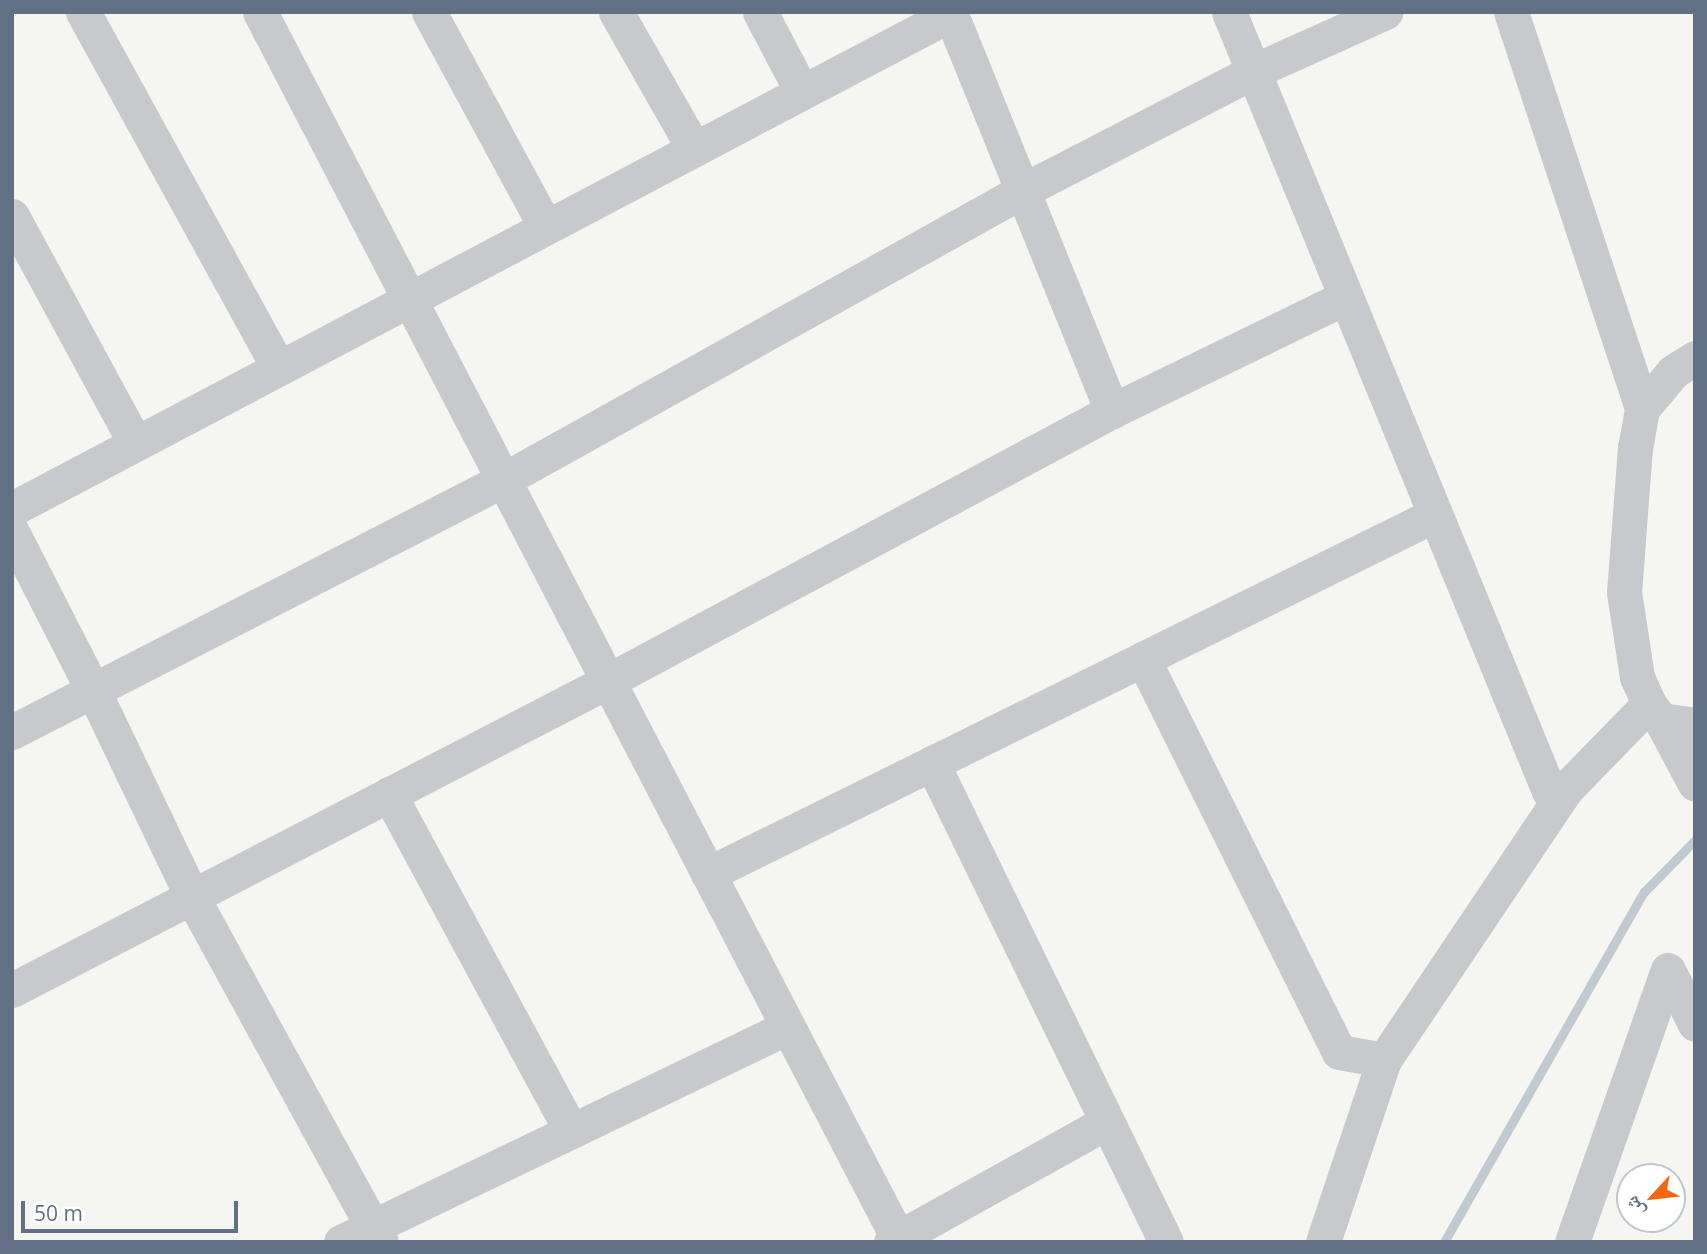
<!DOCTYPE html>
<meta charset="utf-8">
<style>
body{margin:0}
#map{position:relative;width:1707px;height:1254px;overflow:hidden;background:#f5f5f1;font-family:"Open Sans","Noto Naskh Arabic",sans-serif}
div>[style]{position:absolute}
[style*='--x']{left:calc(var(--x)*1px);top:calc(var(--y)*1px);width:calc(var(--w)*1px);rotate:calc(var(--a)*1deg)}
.stream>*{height:9px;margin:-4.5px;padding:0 4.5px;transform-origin:4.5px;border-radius:4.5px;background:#c2cad1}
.minor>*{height:35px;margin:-17.5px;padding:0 17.5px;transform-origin:17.5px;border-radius:17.5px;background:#c7c9cd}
span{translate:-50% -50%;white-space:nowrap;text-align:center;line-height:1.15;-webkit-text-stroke:7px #fff;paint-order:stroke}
.frame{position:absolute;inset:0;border:14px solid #617085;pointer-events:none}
.north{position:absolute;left:1616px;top:1163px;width:70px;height:70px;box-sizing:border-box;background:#fff;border:2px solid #c0c6ce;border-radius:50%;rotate:243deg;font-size:19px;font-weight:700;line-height:28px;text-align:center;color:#617085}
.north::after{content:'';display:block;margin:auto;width:24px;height:32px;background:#f26814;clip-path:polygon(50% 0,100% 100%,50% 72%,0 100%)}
.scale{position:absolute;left:21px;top:1201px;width:217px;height:32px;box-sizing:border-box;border:4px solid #617085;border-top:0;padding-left:9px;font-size:21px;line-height:24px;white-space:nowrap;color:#617085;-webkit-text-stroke:5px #fff;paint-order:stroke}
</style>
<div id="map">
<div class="stream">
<i style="--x:1444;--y:1242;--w:403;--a:-60.3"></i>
<i style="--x:1644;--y:892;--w:73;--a:-45.6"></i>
</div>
<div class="minor">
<i style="--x:83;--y:12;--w:405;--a:61.2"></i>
<i style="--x:260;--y:12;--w:1387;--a:62.51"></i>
<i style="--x:429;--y:12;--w:243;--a:61.5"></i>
<i style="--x:616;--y:12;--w:158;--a:60.3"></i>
<i style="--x:760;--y:12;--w:90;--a:62.3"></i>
<i style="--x:950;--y:12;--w:431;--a:67.9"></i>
<i style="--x:1229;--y:12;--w:842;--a:67.67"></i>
<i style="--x:1549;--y:791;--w:9;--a:13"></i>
<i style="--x:1558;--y:793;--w:9;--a:-27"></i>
<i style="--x:1566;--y:789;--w:119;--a:-45.7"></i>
<i style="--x:1511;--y:12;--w:418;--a:71.7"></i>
<i style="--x:12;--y:216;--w:258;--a:61.5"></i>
<i style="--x:1695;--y:358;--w:26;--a:148"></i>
<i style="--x:1673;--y:372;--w:48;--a:130"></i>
<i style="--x:1642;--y:409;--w:39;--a:100"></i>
<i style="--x:1635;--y:447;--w:145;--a:94.3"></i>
<i style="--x:1624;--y:592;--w:86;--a:81.3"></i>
<i style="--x:1637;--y:677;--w:30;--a:66"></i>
<i style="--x:1649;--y:704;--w:20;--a:53"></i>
<i style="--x:1661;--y:720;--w:34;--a:8"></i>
<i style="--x:12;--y:509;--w:1061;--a:-27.8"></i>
<i style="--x:12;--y:532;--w:178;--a:62.9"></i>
<i style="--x:93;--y:690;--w:229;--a:64.4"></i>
<i style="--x:192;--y:897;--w:393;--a:61.3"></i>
<i style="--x:1143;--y:659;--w:439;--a:63.5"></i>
<i style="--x:1339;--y:1052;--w:46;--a:10.1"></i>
<i style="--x:1661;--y:720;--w:72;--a:62"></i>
<i style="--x:12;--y:732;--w:552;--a:-27.17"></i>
<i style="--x:503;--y:480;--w:594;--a:-29.11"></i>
<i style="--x:1022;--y:191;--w:261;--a:-27.3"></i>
<i style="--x:1254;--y:71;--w:144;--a:-24.2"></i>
<i style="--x:932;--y:763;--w:533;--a:63.96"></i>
<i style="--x:389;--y:794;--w:382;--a:61.6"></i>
<i style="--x:708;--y:874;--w:810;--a:-26.31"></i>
<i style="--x:1668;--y:970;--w:60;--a:63.4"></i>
<i style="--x:12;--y:990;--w:671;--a:-27.4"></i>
<i style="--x:608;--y:681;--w:572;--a:-28.18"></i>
<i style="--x:1112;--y:411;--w:260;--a:-26"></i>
<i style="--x:341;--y:1242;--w:495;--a:-25.7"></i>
<i style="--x:891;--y:1242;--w:247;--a:-29.1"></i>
<i style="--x:1323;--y:1242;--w:192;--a:-71.5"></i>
<i style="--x:1384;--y:1060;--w:326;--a:-56.1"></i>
<i style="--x:1572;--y:1242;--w:288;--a:-70.6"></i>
</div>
<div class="frame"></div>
<div class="north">ش</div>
<div class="scale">50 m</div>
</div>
